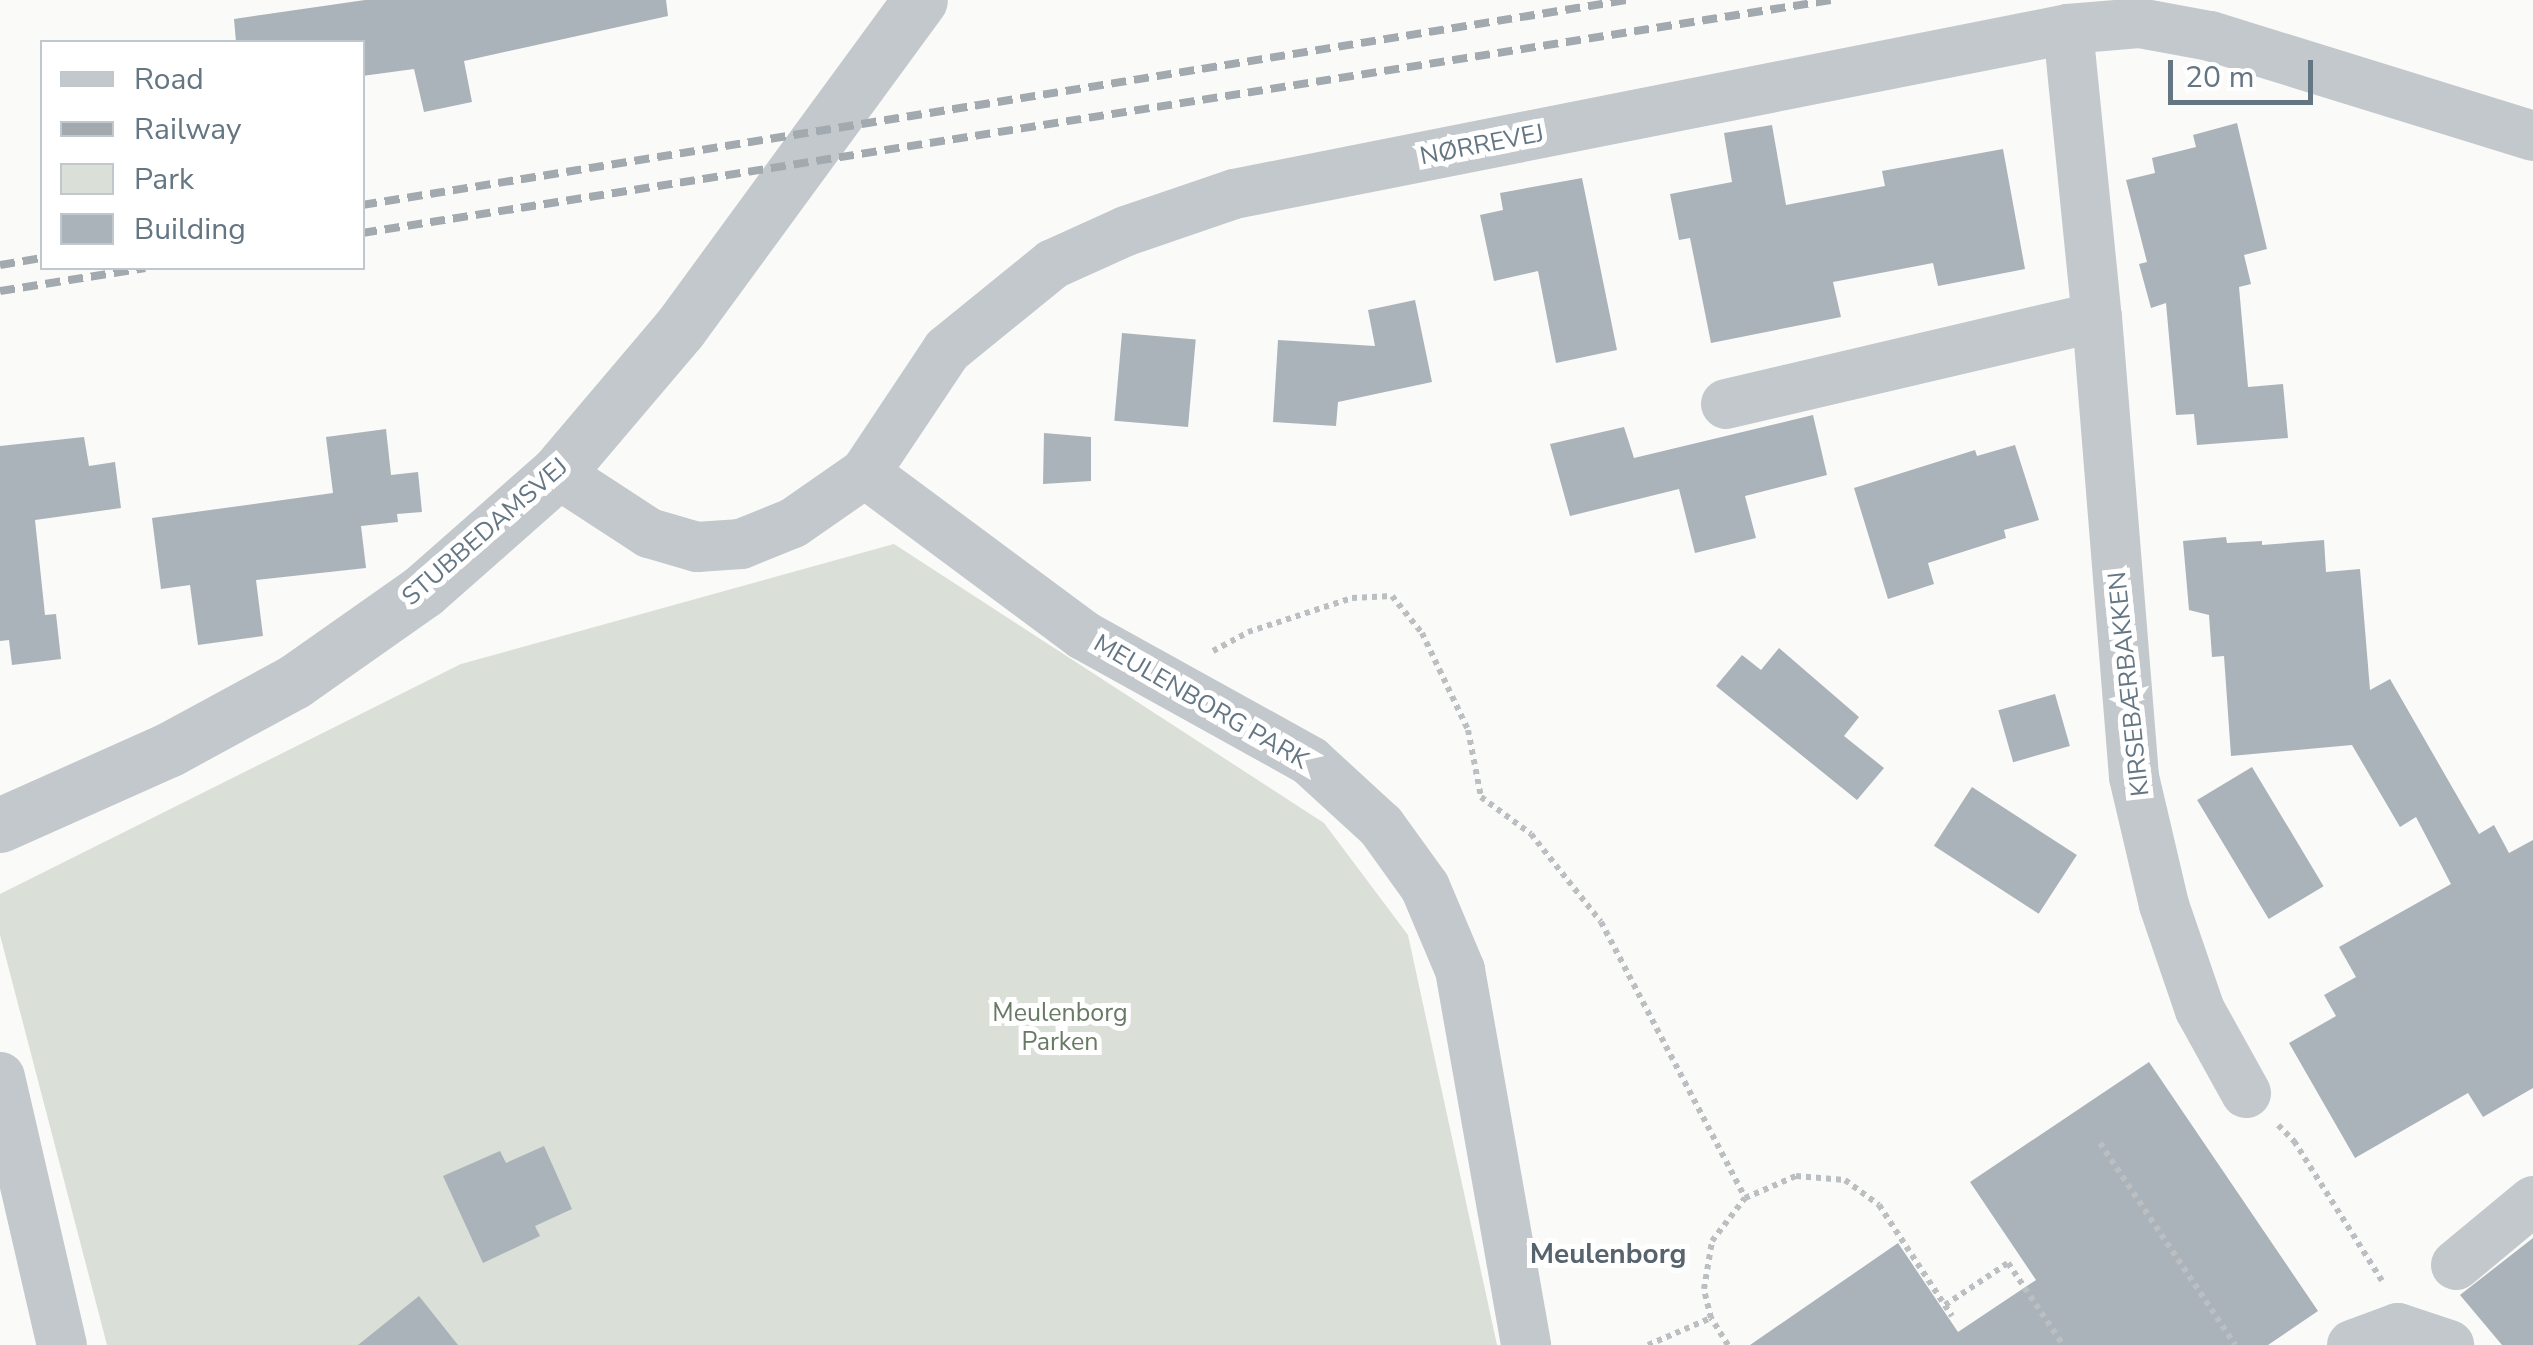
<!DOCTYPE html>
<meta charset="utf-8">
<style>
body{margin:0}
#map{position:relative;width:2533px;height:1345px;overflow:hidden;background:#fafaf8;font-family:"Nunito Sans",sans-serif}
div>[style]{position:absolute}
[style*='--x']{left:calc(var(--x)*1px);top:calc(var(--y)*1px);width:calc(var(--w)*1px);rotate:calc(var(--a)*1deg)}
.green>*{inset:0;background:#dadfd7}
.building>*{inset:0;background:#aab3b9;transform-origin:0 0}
.path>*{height:6px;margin-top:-3px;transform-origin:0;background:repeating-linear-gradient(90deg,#bbbfc2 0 5px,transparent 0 10px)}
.minor>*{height:50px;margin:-25px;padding:0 25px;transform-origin:25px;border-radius:25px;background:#c3c8cc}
.tertiary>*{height:55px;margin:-27.5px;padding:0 27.5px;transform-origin:27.5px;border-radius:27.5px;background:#c3c8cc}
.rail>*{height:8px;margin-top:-4px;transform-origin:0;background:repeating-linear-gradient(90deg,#a2aab0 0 15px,transparent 0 23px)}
span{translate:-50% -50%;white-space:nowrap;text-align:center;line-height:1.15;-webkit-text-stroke:10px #fff;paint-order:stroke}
.street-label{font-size:25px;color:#657683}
.park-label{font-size:25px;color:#687a64}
.neighbourhood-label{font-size:28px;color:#57646e;font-weight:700}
.legend{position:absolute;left:40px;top:40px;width:325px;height:230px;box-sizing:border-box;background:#fff;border:2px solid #c1c8cd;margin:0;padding:12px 18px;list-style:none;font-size:30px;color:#657683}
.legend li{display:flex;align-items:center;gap:20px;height:50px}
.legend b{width:50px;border:2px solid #c1c8cd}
.scale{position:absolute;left:2168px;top:60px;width:145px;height:45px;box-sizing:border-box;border:5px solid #657683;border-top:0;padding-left:12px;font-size:30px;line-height:35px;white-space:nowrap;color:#657683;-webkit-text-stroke:8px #fff;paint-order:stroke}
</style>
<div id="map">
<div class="green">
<i style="clip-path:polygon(894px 544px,1324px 823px,1408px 935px,1497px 1345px,107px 1345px,0 935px,0 894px,461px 664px)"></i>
</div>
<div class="building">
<i style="clip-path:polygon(365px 0,666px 0,668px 16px,464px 61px,472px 102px,424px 112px,414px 69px,362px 76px,362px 42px,236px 42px,234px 19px)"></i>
<i style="clip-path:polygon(2237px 123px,2267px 249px,2244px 255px,2251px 284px,2239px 287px,2248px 387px,2283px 384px,2288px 438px,2197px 445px,2194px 414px,2176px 415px,2166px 303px,2151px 308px,2139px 264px,2147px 262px,2126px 180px,2155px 173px,2152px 158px,2196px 147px,2193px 135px)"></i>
<i style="clip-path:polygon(1772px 125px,1786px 205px,1885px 186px,1882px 171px,2003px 149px,2025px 269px,1938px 286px,1933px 263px,1833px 282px,1841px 317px,1711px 343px,1690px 238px,1679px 240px,1670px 194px,1732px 182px,1724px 133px)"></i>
<i style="clip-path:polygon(1582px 178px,1617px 350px,1556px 363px,1538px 271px,1494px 281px,1480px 215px,1503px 210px,1500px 193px)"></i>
<i style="clip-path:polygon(1415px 300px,1432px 382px,1338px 402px,1336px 426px,1273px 422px,1278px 340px,1375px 346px,1368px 310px)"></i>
<i style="left:1122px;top:333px;width:74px;height:88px;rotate:5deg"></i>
<i style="clip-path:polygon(1813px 415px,1827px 475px,1745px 496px,1756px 538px,1695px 553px,1679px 489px,1570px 516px,1550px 444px,1624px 427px,1634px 458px)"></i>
<i style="clip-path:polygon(386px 429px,391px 475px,418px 472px,422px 512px,397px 514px,398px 522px,361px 526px,366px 568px,256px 580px,263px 636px,198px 645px,190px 585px,161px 589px,152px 518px,333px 493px,326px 437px)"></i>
<i style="clip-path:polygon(1044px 433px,1091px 437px,1091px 481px,1043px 484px)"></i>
<i style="clip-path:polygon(84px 437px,89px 466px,115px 462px,121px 508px,35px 520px,45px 615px,56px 614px,61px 659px,12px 665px,9px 640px,0 641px,0 446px)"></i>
<i style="clip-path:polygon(2015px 445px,2039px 520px,2004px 530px,2006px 538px,1928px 563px,1934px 584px,1888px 599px,1854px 488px,1975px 450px,1977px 456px)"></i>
<i style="clip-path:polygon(2226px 537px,2227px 543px,2262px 541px,2262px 545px,2324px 540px,2326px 572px,2360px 569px,2370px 690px,2390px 679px,2479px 834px,2494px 825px,2509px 853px,2533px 840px,2533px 1088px,2483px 1117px,2468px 1093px,2355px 1158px,2289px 1043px,2336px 1016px,2324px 995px,2356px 977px,2339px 947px,2451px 884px,2416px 817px,2400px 827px,2352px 745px,2231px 756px,2224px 656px,2212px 657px,2209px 615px,2189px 610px,2183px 541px)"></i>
<i style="clip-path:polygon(1779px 648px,1859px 717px,1844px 736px,1884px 768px,1857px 800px,1716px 686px,1742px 655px,1761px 670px)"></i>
<i style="left:2055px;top:694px;width:54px;height:59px;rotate:74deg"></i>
<i style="left:2252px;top:767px;width:139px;height:64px;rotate:59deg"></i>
<i style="left:1972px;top:787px;width:125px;height:70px;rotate:33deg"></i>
<i style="clip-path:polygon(2149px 1062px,2318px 1311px,2268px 1345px,1750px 1345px,1898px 1243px,1958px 1332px,2036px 1280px,1970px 1182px)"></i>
<i style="clip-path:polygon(544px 1146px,572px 1209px,535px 1226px,540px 1236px,483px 1263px,443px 1176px,500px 1151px,506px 1163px)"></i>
<i style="clip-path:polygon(2533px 1238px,2533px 1345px,2502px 1345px,2460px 1295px)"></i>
<i style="clip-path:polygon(419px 1296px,458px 1345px,358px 1345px)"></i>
</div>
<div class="path">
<i style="--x:1213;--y:651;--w:40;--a:-28"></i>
<i style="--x:1248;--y:632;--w:109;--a:-18.1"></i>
<i style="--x:1352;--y:598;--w:40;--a:-2.9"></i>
<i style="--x:1392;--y:596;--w:48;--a:51"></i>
<i style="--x:1422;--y:633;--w:107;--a:64.6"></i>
<i style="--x:1468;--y:730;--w:68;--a:79"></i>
<i style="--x:1481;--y:797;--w:62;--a:36.5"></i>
<i style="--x:1531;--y:834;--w:112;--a:51.5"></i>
<i style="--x:1601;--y:922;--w:311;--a:62.4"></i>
<i style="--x:2278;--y:1125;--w:23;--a:45"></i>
<i style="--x:2294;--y:1141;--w:165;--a:57.8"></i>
<i style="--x:2100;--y:1143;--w:243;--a:56.2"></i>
<i style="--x:1945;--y:1305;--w:76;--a:-33.7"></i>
<i style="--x:2008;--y:1263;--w:99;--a:56.1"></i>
<i style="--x:1648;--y:1345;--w:69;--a:-23.2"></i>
<i style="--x:1728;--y:1345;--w:32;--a:-122"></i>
<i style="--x:1711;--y:1318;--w:30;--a:-104"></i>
<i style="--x:1704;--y:1289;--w:49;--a:-80.5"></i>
<i style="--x:1712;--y:1241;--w:54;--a:-52.5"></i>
<i style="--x:1745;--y:1198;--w:56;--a:-23.3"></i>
<i style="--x:1796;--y:1176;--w:49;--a:4.7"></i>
<i style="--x:1845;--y:1180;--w:42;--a:36.3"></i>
<i style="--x:1879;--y:1205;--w:133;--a:56.7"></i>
</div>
<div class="minor">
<i style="--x:2068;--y:29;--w:289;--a:84.3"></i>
<i style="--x:2097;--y:317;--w:461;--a:85.4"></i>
<i style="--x:2134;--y:777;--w:131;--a:76.8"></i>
<i style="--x:2164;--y:905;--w:111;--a:71.1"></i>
<i style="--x:2200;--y:1010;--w:95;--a:61"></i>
<i style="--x:1726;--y:404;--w:381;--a:-13.2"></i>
<i style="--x:557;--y:473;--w:110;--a:33.1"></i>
<i style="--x:649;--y:533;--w:50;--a:16.3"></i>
<i style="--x:697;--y:547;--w:44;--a:-3.9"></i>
<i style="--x:741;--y:544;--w:56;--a:-22"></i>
<i style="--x:793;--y:523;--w:88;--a:-34.8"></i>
<i style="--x:865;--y:473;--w:148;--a:-56.3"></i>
<i style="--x:947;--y:350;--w:136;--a:-39.1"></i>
<i style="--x:1053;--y:264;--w:80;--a:-24.3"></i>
<i style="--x:1126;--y:231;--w:114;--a:-18.9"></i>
<i style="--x:1234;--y:194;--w:850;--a:-11.19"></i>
<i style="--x:2068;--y:29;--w:71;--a:-4.8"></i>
<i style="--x:2139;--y:23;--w:72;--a:10.4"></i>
<i style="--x:2210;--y:36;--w:338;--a:17.2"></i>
<i style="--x:865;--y:473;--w:272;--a:36.6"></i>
<i style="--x:1083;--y:635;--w:260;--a:29"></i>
<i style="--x:1310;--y:761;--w:96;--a:42.5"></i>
<i style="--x:1381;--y:826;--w:75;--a:54.2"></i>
<i style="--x:1425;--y:887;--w:90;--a:67.1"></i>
<i style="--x:1460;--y:970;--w:381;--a:80"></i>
<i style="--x:0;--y:1077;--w:275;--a:77"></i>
<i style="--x:2456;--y:1265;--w:100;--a:-39.7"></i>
<i style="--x:2352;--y:1345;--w:49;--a:-20.3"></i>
<i style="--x:2398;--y:1328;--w:54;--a:18.4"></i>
</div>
<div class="tertiary">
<i style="--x:0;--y:825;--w:186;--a:-24.1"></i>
<i style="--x:170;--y:749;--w:142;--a:-28.5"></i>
<i style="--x:295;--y:681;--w:156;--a:-35.1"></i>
<i style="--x:423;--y:591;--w:179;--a:-41.4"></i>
<i style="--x:557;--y:473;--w:190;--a:-49.7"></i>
<i style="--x:680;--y:328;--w:406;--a:-53.8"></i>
</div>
<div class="rail">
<i style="--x:362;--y:205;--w:1282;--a:-9.21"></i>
<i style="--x:362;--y:233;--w:1487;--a:-9.01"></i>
<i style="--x:0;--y:265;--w:43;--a:-9.5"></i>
<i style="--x:0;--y:291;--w:147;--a:-9"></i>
</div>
<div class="street-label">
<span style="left:1482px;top:145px;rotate:-11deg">NØRREVEJ</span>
<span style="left:485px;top:532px;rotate:-41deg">STUBBEDAMSVEJ</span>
<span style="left:2129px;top:684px;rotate:-96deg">KIRSEBÆRBAKKEN</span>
<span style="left:1201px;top:702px;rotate:30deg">MEULENBORG PARK</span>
</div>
<div class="park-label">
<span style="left:1060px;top:1028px">Meulenborg<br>Parken</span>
</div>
<div class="neighbourhood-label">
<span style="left:1608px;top:1254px">Meulenborg</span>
</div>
<ul class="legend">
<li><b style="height:12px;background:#c3c8cc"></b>Road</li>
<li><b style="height:12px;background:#a2aab0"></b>Railway</li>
<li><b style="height:28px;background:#dadfd7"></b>Park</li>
<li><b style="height:28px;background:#aab3b9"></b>Building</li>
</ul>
<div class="scale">20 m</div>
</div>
